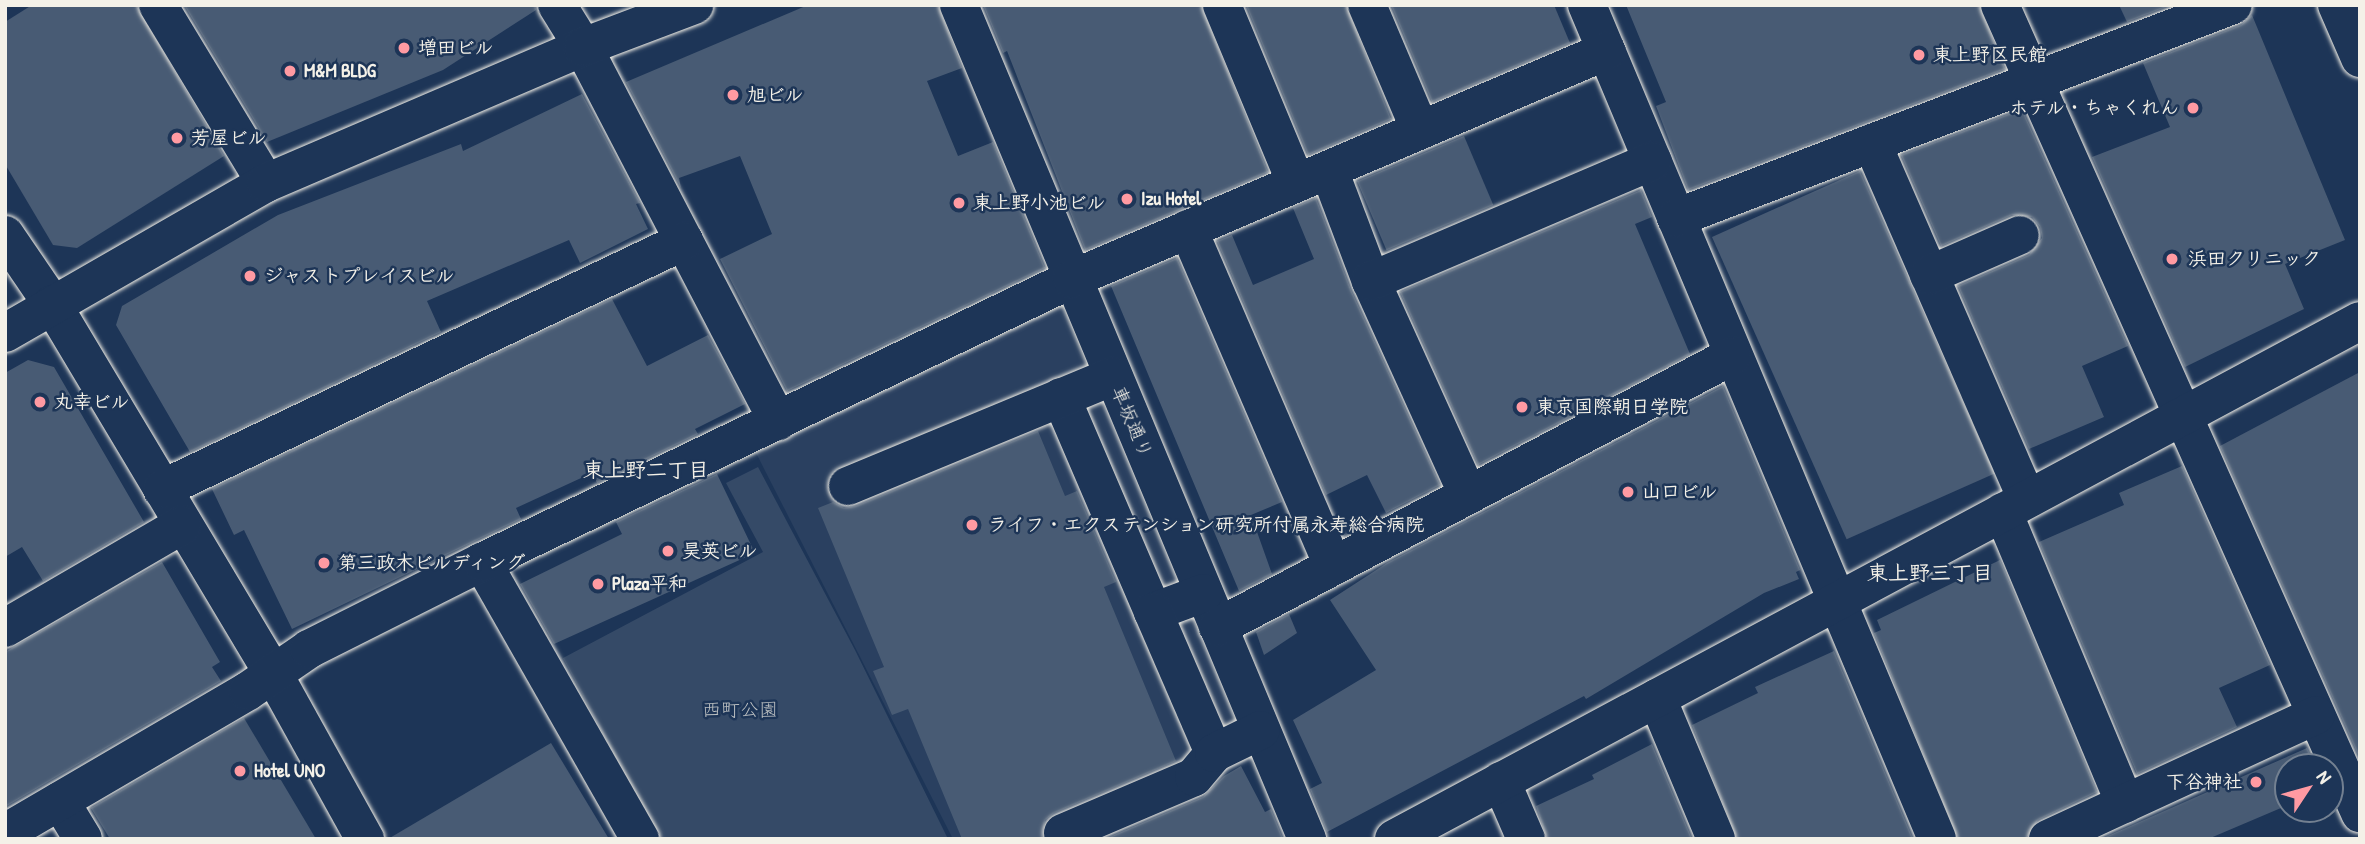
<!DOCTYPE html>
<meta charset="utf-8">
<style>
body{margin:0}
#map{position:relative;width:2365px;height:844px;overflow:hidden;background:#1d3557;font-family:"Patrick Hand","Klee One",sans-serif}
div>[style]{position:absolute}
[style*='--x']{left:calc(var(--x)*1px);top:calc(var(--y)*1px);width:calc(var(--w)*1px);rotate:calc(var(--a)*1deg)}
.built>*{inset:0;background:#2a4060}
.green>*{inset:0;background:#354a67}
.building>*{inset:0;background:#485b74;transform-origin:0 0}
.roads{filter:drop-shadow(0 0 2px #f4f1e8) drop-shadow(0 0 2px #f4f1e8)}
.minor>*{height:38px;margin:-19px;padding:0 19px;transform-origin:19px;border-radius:19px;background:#1d3557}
.major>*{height:38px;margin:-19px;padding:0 19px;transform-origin:19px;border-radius:19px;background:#1d3557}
.dots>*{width:19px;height:19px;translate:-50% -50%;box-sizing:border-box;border:4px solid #1d3557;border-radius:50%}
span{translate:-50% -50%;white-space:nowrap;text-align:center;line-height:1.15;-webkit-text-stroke:5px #1d3557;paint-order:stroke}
.poi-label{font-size:19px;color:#f4f1e8;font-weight:700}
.left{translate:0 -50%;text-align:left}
.right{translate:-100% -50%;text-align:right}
.street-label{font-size:19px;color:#f4f1e8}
.park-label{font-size:19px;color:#bbbfc1}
.neighbourhood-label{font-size:21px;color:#f4f1e8;font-weight:700}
.frame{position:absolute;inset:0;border:7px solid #f4f1e8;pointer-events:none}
.north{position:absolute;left:2274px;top:753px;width:70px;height:70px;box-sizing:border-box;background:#1d3557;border:2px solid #738091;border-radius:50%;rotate:54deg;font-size:19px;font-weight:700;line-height:28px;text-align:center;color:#f4f1e8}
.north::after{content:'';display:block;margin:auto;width:24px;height:32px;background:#ff9aa2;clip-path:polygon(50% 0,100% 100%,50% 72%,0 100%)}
</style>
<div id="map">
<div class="built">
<i style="clip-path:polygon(1060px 302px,1251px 758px,1094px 839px,953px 839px,754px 449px)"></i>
</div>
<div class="green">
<i style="clip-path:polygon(758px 467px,855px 650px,948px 839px,659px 839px,563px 658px,763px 552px,726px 483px)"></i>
</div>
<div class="building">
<i style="clip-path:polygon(32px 5px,136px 5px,224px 156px,77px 248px,53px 245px,5px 164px,5px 22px)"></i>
<i style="clip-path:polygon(184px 5px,535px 5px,536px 10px,443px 70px,267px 142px)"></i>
<i style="clip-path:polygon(808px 5px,938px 5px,962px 68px,927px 81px,958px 156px,993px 142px,1045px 268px,787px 391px,720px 259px,772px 234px,740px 156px,679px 178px,681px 188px,626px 82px)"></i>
<i style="clip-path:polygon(983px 5px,1201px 5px,1268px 172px,1085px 250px,1007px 51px,1003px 53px)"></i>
<i style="clip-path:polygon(1246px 5px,1346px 5px,1391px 119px,1308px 155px)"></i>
<i style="clip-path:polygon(1391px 5px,1554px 5px,1570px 43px,1432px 102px)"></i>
<i style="clip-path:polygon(1626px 5px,1979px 5px,2005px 69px,1688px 190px,1656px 106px,1666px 102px)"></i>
<i style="clip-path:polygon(2119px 5px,2171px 5px,2127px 22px)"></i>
<i style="clip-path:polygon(2252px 15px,2345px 240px,2285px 264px,2304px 309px,2185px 367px,2092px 157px,2170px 127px,2143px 63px,2241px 25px)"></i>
<i style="clip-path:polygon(582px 94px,640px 203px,636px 204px,648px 229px,580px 263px,569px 240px,427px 301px,441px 332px,190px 452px,116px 325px,122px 306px,278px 215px,461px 144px,463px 151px)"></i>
<i style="clip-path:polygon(2022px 109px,2128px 346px,2082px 366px,2104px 417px,2029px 449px,1958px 286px,2029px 255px,2042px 238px,2040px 227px,2032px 217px,2012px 215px,1941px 246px,1901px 155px)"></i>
<i style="left:1464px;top:136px;width:75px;height:116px;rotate:67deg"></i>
<i style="left:1860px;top:171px;width:331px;height:162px;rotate:66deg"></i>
<i style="clip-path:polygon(1641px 190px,1652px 217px,1635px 224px,1690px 354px,1478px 465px,1400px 292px)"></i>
<i style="clip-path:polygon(1316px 198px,1351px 290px,1440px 485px,1386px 513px,1367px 475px,1326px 495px,1217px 241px,1232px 235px,1253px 285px,1314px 259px,1293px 208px)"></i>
<i style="clip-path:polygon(1177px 258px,1282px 502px,1251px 515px,1272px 574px,1239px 591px,1111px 286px)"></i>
<i style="clip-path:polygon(612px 299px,647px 366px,708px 335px,745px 404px,695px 429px,698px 434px,597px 483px,592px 473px,516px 508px,521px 519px,292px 629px,244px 530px,234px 535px,212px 489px)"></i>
<i style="clip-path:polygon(28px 360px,54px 367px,144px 522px,43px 581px,22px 547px,5px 557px,5px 373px)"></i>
<i style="clip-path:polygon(2360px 372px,2360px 759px,2220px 446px)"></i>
<i style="clip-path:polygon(1723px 386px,1800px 570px,1796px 572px,1799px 579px,1764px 593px,1586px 699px,1584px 696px,1327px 832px,1310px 789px,1322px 783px,1293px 720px,1376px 670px,1330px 600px,1387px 563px)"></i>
<i style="clip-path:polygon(1038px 431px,1065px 496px,1077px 491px,1116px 582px,1104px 587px,1176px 761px,1054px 813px,1045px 820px,1042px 839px,962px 839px,908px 709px,892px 715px,873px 671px,884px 667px,818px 508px,833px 502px,844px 508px,856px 506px)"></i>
<i style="clip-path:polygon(2182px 466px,2270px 665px,2219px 688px,2237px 727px,2137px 774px,2039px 542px,2124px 505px,2119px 493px)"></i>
<i style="clip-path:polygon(717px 474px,755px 553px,554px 644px,520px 584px,622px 534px,616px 522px)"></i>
<i style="clip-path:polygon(2000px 560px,2097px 792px,2038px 820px,2026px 839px,1958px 839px,1874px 633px,1881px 630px,1877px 620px)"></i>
<i style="clip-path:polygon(162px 562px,220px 662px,212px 667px,221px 681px,5px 807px,5px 652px)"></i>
<i style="clip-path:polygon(1289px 614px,1297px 633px,1264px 655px,1256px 632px)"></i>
<i style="clip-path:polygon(1834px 651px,1913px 839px,1737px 839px,1692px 725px,1758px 693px,1755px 687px)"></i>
<i style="clip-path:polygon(244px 718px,316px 839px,110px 839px,91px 808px)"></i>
<i style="clip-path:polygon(551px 743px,609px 839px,388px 839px,505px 770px)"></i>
<i style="clip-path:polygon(1652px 744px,1692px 839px,1547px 839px,1536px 806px,1594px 779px,1592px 775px)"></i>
<i style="clip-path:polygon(2307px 748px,2316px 767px,2288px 767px,2288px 805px,2208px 839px,2101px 839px)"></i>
<i style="clip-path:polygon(1241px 766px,1265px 812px,1271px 809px,1283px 839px,1105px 839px,1203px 797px,1224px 776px)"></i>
</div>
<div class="roads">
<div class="minor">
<i style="--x:158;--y:5;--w:208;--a:58.8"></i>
<i style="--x:557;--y:5;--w:49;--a:58.2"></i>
<i style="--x:583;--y:47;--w:422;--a:62.5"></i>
<i style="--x:959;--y:5;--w:904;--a:67.35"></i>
<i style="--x:1222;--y:5;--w:193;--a:67.4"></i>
<i style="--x:1367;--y:5;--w:136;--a:67"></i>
<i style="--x:1587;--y:5;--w:904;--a:67.23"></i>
<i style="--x:2000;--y:5;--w:885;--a:65.98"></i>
<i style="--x:1872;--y:143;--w:388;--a:66.5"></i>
<i style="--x:1329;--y:170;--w:119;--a:69.3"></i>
<i style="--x:1371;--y:281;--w:235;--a:65.6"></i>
<i style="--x:1676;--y:218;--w:596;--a:-20.93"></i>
<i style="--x:1188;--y:229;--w:367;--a:66.7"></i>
<i style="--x:5;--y:235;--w:83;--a:55.7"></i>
<i style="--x:52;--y:304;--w:432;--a:59.1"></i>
<i style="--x:274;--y:675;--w:188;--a:61"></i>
<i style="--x:1929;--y:275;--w:99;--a:-23.7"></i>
<i style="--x:1371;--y:281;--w:306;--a:-23.1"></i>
<i style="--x:5;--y:333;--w:301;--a:-29.9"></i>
<i style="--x:266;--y:183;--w:345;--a:-23.2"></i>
<i style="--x:583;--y:47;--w:119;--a:-20.7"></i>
<i style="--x:1061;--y:397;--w:234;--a:66.8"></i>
<i style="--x:1153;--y:612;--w:54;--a:-20.4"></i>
<i style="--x:848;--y:486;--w:287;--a:-22.5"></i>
<i style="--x:162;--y:489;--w:578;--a:-25.41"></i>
<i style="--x:2003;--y:512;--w:316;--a:67.3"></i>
<i style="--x:482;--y:562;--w:319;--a:60.3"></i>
<i style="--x:1153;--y:612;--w:154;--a:66.6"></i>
<i style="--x:1218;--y:627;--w:581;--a:-27.8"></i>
<i style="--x:5;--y:628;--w:205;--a:-30.2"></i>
<i style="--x:1657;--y:698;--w:153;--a:67.3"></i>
<i style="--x:1501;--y:781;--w:63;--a:66.7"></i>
<i style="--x:60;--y:801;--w:44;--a:58.8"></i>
<i style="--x:5;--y:833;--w:281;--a:-30.3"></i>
<i style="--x:248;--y:691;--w:74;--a:-34.5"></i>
<i style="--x:309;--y:649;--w:194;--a:-26.7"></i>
<i style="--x:482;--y:562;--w:654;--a:-25.63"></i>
<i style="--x:1072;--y:279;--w:581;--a:-23.12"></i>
<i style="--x:1063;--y:833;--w:142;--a:-23.1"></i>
<i style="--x:1194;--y:777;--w:31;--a:-50"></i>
<i style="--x:1214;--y:753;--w:52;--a:-26.1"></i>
<i style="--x:1394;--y:839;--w:1096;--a:-28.2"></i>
<i style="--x:2048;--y:839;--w:295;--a:-24.8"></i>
</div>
<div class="major">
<i style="--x:2337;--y:5;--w:58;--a:66.5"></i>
</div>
</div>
<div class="dots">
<i style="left:404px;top:48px;background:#ff9aa2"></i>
<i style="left:1919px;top:55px;background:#ff9aa2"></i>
<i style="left:290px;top:71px;background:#ff9aa2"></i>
<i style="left:733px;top:95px;background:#ff9aa2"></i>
<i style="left:2193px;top:108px;background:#ff9aa2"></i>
<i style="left:177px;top:138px;background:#ff9aa2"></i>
<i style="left:1127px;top:199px;background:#ff9aa2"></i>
<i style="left:959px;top:203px;background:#ff9aa2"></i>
<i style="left:2172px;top:259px;background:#ff9aa2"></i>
<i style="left:250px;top:276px;background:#ff9aa2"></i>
<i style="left:40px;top:402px;background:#ff9aa2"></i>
<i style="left:1522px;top:407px;background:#ff9aa2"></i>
<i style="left:1628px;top:492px;background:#ff9aa2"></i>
<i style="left:972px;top:525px;background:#ff9aa2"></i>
<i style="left:668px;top:551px;background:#ff9aa2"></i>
<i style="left:324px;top:563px;background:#ff9aa2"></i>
<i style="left:598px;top:584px;background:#ff9aa2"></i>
<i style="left:240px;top:771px;background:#ff9aa2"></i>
<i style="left:2256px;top:782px;background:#ff9aa2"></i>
</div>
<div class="poi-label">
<span class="left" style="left:418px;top:48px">増田ビル</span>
<span class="left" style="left:1933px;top:55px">東上野区民館</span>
<span class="left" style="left:304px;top:71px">M&amp;M BLDG</span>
<span class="left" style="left:747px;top:95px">旭ビル</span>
<span class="right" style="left:2179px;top:108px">ホテル・ちゃくれん</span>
<span class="left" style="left:191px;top:138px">芳屋ビル</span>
<span class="left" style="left:1141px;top:199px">Izu Hotel</span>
<span class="left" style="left:973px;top:203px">東上野小池ビル</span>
<span class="left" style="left:2188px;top:259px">浜田クリニック</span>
<span class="left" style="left:264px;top:276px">ジャストプレイスビル</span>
<span class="left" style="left:54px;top:402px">丸幸ビル</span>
<span class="left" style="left:1536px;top:407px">東京国際朝日学院</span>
<span class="left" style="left:1642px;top:492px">山口ビル</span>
<span class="left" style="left:988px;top:525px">ライフ・エクステンション研究所付属永寿総合病院</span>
<span class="left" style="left:682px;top:551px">昊英ビル</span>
<span class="left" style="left:338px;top:563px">第三政木ビルディング</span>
<span class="left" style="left:612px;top:584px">Plaza平和</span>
<span class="left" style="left:254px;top:771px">Hotel UNO</span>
<span class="right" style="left:2242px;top:782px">下谷神社</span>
</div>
<div class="street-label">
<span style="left:1132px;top:422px;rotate:67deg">車坂通り</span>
</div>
<div class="park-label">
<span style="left:740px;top:710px">西町公園</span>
</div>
<div class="neighbourhood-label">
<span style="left:646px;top:470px">東上野二丁目</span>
<span style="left:1930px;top:573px">東上野三丁目</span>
</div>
<div class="frame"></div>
<div class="north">N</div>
</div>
